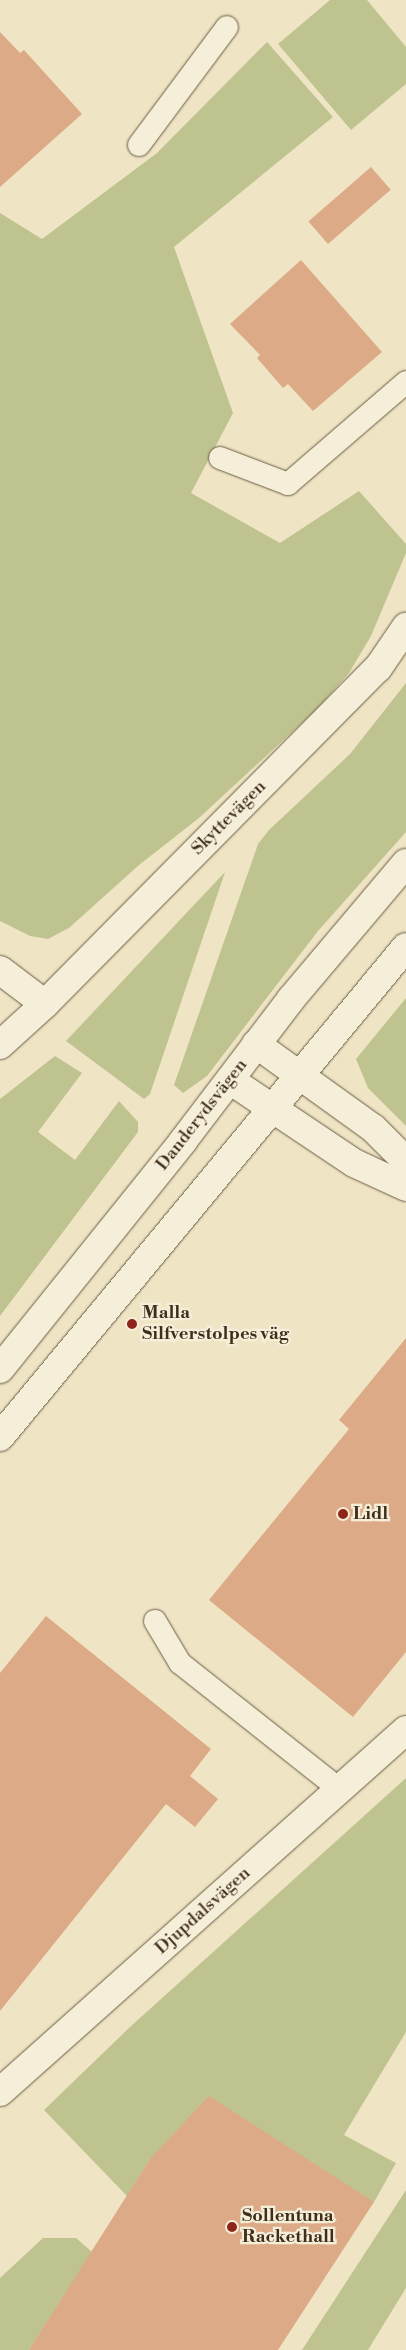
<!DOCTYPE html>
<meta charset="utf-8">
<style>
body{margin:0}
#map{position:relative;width:406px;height:2350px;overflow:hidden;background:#efe5c4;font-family:"Libre Bodoni",serif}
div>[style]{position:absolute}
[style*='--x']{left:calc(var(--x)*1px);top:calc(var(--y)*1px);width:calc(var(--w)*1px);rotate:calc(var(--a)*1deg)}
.green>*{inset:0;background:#bfc390}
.building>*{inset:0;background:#ddaa87;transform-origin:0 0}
.roads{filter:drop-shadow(0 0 1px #6b5c44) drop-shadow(0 0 1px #6b5c44)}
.lane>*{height:22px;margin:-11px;padding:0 11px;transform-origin:11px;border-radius:11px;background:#f5eed9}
.street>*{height:28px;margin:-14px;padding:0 14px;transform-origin:14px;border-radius:14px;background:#f5eed9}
.secondary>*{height:28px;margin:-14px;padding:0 14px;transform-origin:14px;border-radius:14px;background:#f5eed9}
.dots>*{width:14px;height:14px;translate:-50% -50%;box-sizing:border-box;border:2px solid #f5eed9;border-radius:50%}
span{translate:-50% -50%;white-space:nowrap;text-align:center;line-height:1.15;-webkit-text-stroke:4.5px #f5eed9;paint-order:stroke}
.street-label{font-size:18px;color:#3f2e19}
.poi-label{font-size:18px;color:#3f2e19;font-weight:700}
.left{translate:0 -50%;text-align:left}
</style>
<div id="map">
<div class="green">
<i style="clip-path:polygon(330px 0,367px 0,406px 47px,406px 84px,351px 130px,278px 44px)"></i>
<i style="clip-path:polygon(267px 42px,333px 117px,174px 247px,233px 413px,191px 493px,280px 543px,359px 491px,406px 544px,406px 553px,371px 636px,349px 673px,317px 709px,199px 818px,139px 865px,69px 928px,48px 939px,30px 936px,0 921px,0 213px,42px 239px,157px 153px)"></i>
<i style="clip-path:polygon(406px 683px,406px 832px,318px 931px,207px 1076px,183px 1093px,174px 1085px,258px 844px,269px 830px,350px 754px)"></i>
<i style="clip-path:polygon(225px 872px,150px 1094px,144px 1099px,66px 1041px)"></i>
<i style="clip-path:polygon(406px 998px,406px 1126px,368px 1088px,356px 1059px)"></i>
<i style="clip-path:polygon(55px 1056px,82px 1073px,38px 1132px,75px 1160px,119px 1101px,138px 1122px,138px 1132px,0 1316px,0 1099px)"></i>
<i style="clip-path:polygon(406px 1778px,406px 2032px,344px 2135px,396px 2163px,374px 2202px,150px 2159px,127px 2196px,44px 2110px,130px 2027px)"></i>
<i style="clip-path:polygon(406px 2190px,406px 2288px,368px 2350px,302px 2350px)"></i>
<i style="clip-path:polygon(43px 2238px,76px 2238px,92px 2252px,29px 2350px,0 2350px,0 2278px)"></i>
</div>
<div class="building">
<i style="clip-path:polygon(0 32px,20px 53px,24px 50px,82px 114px,0 187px)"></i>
<i style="left:371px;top:167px;width:30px;height:83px;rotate:49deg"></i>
<i style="clip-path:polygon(301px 260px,382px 352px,313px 411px,288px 384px,283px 388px,257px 358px,260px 355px,230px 324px)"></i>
<i style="clip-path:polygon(406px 1338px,406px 1652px,353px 1717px,209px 1600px,349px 1429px,339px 1420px)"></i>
<i style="clip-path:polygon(46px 1616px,211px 1749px,190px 1776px,218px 1799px,195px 1827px,166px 1804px,0 2011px,0 1673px)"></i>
<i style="clip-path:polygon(209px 2096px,374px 2202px,278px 2350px,29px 2350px,150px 2159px)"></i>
</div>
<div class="roads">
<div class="lane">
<i style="--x:139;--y:145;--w:147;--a:-53.3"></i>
<i style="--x:220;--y:458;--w:73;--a:20.9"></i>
<i style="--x:288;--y:484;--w:156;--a:-40.8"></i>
<i style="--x:155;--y:1621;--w:49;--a:59.2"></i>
<i style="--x:180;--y:1663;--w:204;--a:38.4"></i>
</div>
<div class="street">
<i style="--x:0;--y:970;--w:56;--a:37.1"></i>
<i style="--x:256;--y:1044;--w:144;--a:35.7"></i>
<i style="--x:373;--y:1128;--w:47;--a:45"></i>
<i style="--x:0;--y:1045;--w:61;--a:-42.3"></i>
<i style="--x:45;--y:1004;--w:473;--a:-45.3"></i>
<i style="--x:378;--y:668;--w:50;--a:-55.7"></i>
<i style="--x:230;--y:1080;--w:149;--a:33.8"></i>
<i style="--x:354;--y:1163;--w:57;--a:24.8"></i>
<i style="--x:0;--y:2092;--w:544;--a:-41.72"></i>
</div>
<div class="secondary">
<i style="--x:0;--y:1369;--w:292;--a:-51.2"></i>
<i style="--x:183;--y:1141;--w:178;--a:-52.7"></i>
<i style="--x:291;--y:999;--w:178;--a:-49.8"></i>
<i style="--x:0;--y:1437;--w:636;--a:-50.36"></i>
</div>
</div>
<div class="dots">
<i style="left:132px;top:1324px;background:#8f2418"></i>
<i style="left:343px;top:1514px;background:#8f2418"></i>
<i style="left:232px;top:2227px;background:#8f2418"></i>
</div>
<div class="street-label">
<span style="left:229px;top:818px;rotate:-45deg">Skyttevägen</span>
<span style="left:202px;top:1115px;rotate:-52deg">Danderydsvägen</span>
<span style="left:203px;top:1911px;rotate:-42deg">Djupdalsvägen</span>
</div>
<div class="poi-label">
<span class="left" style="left:142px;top:1324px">Malla<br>Silfverstolpes väg</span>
<span class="left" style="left:353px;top:1514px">Lidl</span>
<span class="left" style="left:242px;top:2227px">Sollentuna<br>Rackethall</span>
</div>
</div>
